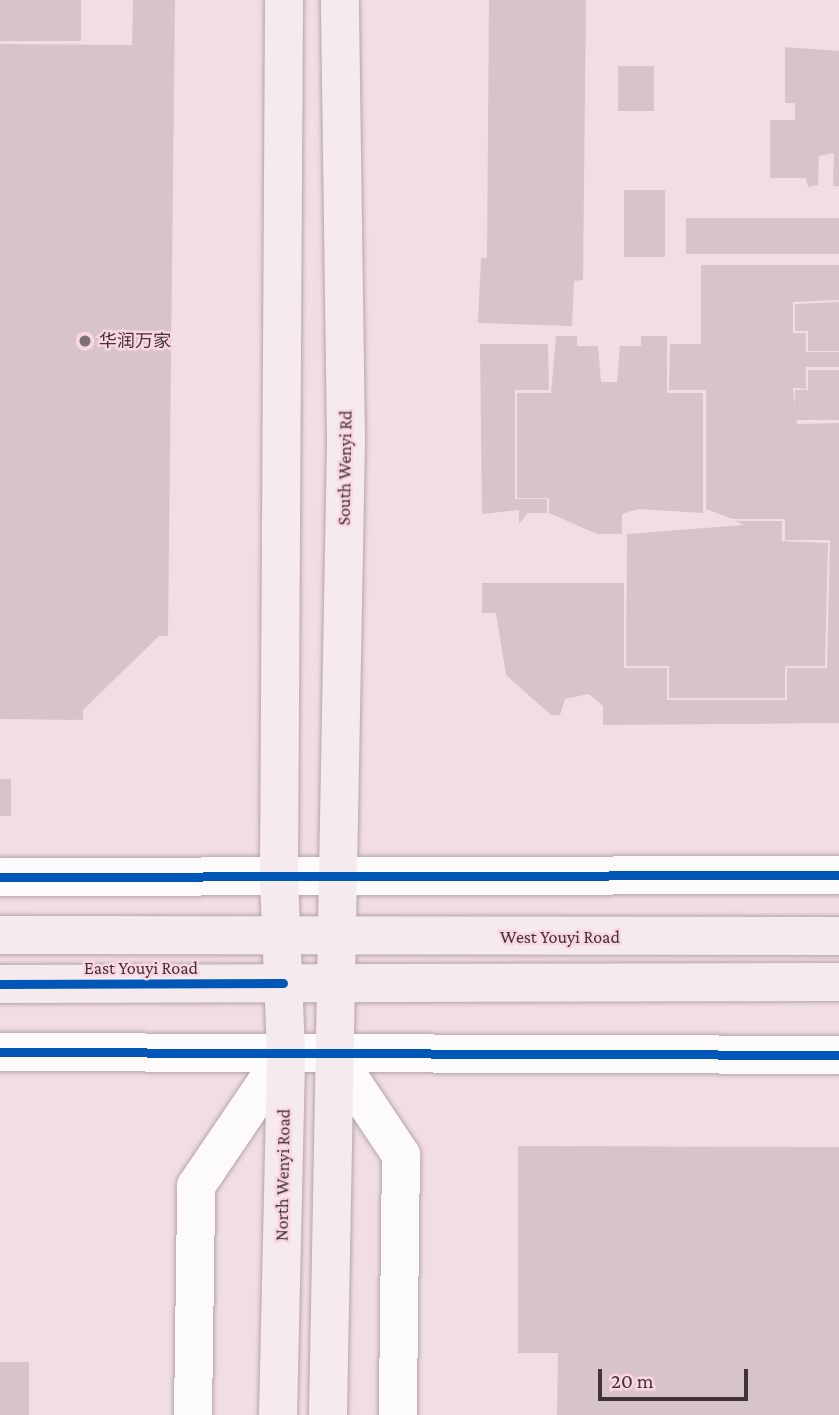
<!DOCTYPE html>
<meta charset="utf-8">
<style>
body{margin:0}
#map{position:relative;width:839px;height:1415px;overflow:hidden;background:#f2dde5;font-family:"Crimson Pro","Noto Sans SC",serif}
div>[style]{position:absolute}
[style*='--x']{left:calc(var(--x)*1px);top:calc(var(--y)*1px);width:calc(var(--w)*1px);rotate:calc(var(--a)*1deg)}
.building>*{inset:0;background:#d7c4cb;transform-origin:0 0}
.roads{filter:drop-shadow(0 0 2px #b4a4aa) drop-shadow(0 0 2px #b4a4aa)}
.minor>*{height:38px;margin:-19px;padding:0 19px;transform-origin:19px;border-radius:19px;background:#fdfafb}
.major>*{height:38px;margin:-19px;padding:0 19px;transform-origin:19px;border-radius:19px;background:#f5ebef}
.cycleway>*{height:9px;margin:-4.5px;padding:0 4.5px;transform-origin:4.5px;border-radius:4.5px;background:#0057b8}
.dots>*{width:19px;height:19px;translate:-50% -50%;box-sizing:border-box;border:4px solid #fad5e3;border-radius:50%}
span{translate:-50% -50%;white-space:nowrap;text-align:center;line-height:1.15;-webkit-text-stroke:5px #fad5e3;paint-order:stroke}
.poi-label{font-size:18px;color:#413238}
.left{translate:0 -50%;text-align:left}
.street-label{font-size:18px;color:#413238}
.scale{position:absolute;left:598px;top:1369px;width:150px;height:32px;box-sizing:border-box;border:4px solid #413238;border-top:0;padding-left:9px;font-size:21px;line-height:24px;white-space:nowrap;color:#413238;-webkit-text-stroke:5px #fad5e3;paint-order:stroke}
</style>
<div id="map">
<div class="building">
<i style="left:0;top:0;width:81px;height:41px"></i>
<i style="clip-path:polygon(133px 0,175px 0,168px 636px,159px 636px,83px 710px,83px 720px,0 719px,0 44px,132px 45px)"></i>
<i style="clip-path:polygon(489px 0,586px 0,583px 280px,574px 281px,572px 326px,478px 323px,481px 258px,487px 258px)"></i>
<i style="clip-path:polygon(785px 47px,839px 51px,839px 186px,833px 186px,834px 153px,819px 156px,818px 185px,808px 187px,806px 178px,770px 178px,770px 120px,795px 120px,795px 103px,785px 103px)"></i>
<i style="left:618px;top:66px;width:36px;height:45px"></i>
<i style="left:624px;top:190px;width:41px;height:67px"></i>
<i style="left:686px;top:218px;width:153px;height:36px"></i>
<i style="clip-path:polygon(701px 265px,839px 265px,839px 300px,793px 302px,793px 333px,806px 333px,806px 352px,839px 352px,839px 367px,806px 367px,806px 389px,793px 388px,797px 424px,839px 423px,839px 723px,603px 725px,603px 706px,589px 694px,565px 699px,560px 715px,551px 715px,506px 675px,496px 613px,482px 613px,482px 583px,624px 583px,624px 668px,667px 668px,667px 700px,787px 700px,787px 668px,827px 668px,830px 540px,785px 540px,785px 519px,733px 519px,706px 509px,706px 390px,669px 390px,670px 344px,701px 344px)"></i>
<i style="clip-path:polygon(839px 302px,839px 351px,808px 351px,808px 331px,795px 331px,795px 304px)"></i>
<i style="clip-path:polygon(556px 336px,577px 336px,577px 346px,598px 346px,601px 382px,617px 382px,620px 346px,641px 346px,641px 336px,667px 336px,667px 393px,703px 393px,703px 513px,638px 509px,622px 514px,622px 534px,597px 534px,549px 513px,549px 498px,517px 498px,517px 393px,551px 393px)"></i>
<i style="clip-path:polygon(480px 344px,548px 344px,549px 390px,515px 390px,515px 499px,547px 499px,547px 513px,528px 513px,519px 524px,519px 510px,482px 514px)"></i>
<i style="clip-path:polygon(808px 370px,839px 370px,839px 420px,795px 420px,795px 390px,808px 390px)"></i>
<i style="clip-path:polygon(735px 521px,782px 521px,782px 541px,828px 543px,825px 666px,785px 666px,785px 698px,669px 698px,669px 666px,626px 666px,627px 534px,744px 525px)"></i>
<i style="left:0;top:779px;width:11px;height:37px"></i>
<i style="clip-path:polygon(518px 1146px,839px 1147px,839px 1415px,557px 1415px,558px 1353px,518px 1353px)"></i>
<i style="left:0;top:1362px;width:29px;height:53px"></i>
</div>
<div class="roads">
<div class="minor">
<i style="--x:0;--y:877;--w:839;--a:-0.14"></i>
<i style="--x:0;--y:1052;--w:839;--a:0.2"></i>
<i style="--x:333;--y:1053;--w:123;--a:56.3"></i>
<i style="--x:401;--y:1155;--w:260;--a:90.7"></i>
<i style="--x:193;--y:1415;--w:229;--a:-89.2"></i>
<i style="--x:196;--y:1186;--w:161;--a:-55.9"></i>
</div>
<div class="major">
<i style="--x:0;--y:935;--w:839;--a:0.07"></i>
<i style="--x:0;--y:984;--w:839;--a:-0.14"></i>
<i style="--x:278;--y:1415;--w:362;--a:-88.7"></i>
<i style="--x:286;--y:1053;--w:178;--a:-92.3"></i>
<i style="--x:279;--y:875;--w:875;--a:-89.67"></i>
<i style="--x:328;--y:1415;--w:976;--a:-88.94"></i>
<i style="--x:346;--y:439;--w:439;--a:-90.8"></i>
</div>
</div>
<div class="cycleway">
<i style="--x:0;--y:877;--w:839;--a:-0.14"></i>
<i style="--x:0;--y:984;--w:283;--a:-0.2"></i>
<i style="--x:0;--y:1052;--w:839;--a:0.2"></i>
</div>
<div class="dots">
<i style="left:85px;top:341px;background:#7f6e75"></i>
</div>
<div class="poi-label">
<span class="left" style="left:99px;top:341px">华润万家</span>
</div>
<div class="street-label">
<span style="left:345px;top:468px;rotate:-89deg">South Wenyi Rd</span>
<span style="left:560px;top:937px">West Youyi Road</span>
<span style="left:141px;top:968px">East Youyi Road</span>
<span style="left:283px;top:1175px;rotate:-89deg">North Wenyi Road</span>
</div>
<div class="scale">20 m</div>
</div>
